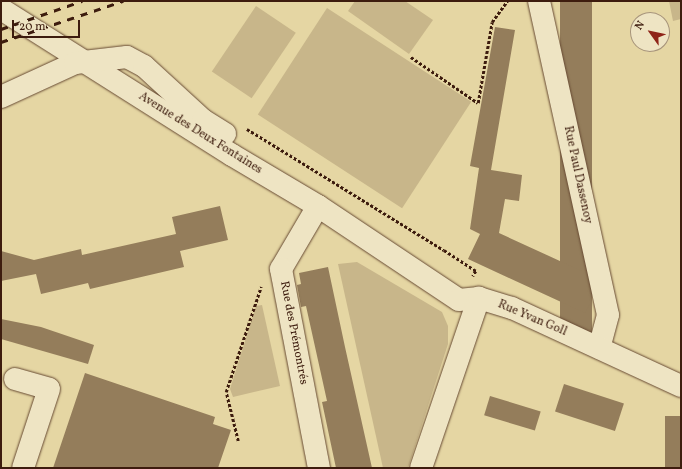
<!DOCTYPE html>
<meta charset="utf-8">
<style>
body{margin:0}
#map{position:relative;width:682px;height:469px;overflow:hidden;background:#e5d6a3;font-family:Vollkorn,serif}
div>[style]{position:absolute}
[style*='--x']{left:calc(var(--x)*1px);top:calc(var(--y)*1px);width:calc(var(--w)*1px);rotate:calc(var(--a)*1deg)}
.green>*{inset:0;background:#c8b68a;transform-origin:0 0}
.building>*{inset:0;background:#947d5b;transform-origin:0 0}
.path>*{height:2.5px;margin-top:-1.25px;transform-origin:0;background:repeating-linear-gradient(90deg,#3d1c0e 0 3px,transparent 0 5px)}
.roads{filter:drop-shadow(0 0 1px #674a33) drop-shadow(0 0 1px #674a33)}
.minor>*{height:22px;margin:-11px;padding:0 11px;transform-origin:11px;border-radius:11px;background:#eee4c3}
.rail>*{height:3px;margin-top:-1.5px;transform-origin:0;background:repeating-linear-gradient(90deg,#3d1c0e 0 7px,transparent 0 14px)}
span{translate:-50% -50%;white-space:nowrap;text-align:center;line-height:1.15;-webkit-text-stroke:3px #eee4c3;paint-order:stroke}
.street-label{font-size:12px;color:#3d1c0e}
.frame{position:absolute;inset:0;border:2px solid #3d1c0e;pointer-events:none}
.north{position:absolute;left:630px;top:12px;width:40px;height:40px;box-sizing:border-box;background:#eee4c3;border:1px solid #a7947b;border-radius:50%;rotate:303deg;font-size:11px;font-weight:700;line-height:16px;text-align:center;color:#3d1c0e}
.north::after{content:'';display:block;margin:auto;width:14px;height:18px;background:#8f2418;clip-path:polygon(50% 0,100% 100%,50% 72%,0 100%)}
.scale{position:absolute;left:12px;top:20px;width:68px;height:18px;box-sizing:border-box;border:2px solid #3d1c0e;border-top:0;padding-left:5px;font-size:12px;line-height:14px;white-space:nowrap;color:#3d1c0e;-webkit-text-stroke:3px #eee4c3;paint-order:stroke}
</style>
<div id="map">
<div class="green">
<i style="clip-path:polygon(355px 1px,405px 1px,433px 20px,409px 54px,348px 11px)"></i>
<i style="clip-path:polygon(669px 1px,681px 1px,681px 19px,673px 21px)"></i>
<i style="left:256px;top:6px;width:48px;height:79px;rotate:34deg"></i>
<i style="left:327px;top:8px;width:172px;height:127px;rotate:33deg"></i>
<i style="clip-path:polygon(357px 262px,442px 312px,448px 326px,448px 344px,408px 468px,383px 468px,338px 264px)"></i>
<i style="clip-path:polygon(262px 305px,280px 386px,233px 397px,230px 389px,256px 306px)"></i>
</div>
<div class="building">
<i style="left:560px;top:1px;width:32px;height:337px"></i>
<i style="clip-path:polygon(495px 27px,515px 30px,491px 170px,522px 175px,519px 201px,505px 199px,499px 233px,586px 273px,592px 300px,585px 313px,468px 259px,480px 234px,470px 229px,479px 168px,470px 166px)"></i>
<i style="clip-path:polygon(220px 206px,228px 240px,180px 251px,184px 267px,90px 289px,88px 283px,41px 294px,36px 274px,1px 281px,1px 251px,34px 260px,81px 249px,82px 255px,176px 234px,172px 217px)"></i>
<i style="clip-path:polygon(328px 267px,345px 347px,372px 468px,336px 468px,322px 402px,327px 401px,306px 306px,301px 307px,297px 285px,301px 284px,299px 273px)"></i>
<i style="clip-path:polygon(1px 319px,41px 327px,94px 345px,88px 364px,1px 339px)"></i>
<i style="clip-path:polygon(85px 373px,215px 417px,213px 424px,231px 430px,218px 468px,53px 468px)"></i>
<i style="left:564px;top:384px;width:63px;height:29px;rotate:18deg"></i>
<i style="left:490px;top:396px;width:53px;height:20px;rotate:17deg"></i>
<i style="left:665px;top:416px;width:16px;height:52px"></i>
</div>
<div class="path">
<i style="--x:411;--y:57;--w:81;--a:34.5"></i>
<i style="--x:478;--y:103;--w:82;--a:-80.2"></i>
<i style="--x:492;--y:22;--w:26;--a:-54"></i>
<i style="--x:247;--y:129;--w:231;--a:31.6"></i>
<i style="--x:444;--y:250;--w:38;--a:33"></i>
<i style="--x:476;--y:271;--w:6;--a:121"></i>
<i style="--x:238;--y:441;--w:50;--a:-103.8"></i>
<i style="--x:226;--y:392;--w:111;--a:-71.6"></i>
</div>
<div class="roads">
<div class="minor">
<i style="--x:539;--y:1;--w:321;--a:77.6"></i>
<i style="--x:608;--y:315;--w:34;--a:105"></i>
<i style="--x:1;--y:9;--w:273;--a:32.3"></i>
<i style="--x:232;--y:155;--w:100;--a:30.7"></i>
<i style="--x:318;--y:206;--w:169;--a:33.7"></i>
<i style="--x:459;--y:300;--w:20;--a:-6"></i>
<i style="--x:1;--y:97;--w:81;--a:-24.7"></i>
<i style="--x:75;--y:63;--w:52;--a:-6.6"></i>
<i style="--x:127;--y:57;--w:19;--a:28"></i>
<i style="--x:144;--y:66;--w:80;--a:42.5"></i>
<i style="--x:203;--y:120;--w:26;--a:32"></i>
<i style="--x:318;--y:206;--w:73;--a:120.4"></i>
<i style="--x:281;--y:269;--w:203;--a:79.2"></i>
<i style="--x:15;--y:379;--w:35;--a:16"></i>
<i style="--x:49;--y:389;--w:83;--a:108.2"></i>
<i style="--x:421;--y:468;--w:180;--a:-71.2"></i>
<i style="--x:479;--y:298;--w:34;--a:17"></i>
<i style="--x:512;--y:308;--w:186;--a:24.8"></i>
</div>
</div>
<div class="rail">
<i style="--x:1;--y:29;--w:86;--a:-19.1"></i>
<i style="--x:1;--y:42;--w:129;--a:-18.6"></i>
</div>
<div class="street-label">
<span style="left:200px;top:134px;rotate:32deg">Avenue des Deux Fontaines</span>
<span style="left:577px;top:175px;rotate:78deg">Rue Paul Dassenoy</span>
<span style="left:532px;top:319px;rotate:23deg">Rue Yvan Goll</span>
<span style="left:293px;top:333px;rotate:79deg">Rue des Prémontrés</span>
</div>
<div class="frame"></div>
<div class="north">N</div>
<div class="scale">20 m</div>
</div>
